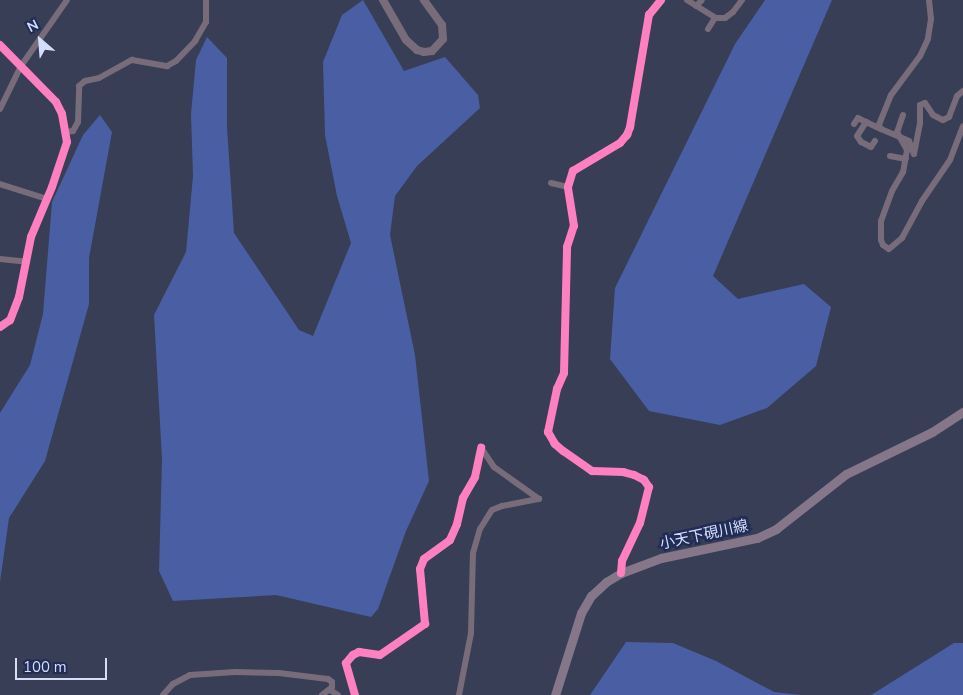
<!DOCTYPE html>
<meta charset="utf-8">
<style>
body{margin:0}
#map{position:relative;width:963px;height:695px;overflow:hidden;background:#373e56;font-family:"Nunito Sans","Noto Sans JP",sans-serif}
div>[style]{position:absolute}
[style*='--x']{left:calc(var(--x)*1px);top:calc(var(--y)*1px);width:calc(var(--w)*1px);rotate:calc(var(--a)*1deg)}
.forest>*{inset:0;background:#4a5ea4}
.minor>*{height:6px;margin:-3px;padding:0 3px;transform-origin:3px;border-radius:3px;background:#786c7b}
.tertiary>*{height:8px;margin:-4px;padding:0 4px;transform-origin:4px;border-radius:4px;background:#786c7b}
.secondary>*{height:9px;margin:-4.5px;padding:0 4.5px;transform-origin:4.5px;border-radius:4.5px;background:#867689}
.cycleway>*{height:8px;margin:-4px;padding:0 4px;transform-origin:4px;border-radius:4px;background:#ff80c0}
span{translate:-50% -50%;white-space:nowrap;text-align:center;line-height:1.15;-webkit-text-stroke:5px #212c57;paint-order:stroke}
.street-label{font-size:15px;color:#d4defa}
.north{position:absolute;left:15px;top:15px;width:50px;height:50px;-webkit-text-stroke:4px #212c57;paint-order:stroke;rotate:333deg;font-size:14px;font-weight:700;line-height:20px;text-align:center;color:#d4defa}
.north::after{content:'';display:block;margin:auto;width:18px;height:22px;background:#d4defa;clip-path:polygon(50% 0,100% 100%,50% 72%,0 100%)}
.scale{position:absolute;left:15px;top:658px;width:92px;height:22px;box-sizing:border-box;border:2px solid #d4defa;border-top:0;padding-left:6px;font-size:15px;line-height:18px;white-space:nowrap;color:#d4defa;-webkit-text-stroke:4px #212c57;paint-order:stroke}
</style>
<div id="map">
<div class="forest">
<i style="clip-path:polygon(363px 0,404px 71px,445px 57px,478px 95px,480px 108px,417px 166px,395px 196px,390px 235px,415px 355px,429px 481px,406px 531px,378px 609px,371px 617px,276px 595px,173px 601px,159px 571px,162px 459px,154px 315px,186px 252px,193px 176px,191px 114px,196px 60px,207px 37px,227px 58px,227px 127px,234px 233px,299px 330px,313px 336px,351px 243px,337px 196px,325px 135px,323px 62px,342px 15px)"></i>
<i style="clip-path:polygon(765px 0,832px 0,713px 276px,738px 299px,804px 284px,831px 307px,816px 366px,767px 408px,720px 425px,649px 411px,610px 359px,615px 288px,735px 44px)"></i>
<i style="clip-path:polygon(100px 115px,112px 132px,89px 258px,89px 304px,45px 461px,9px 518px,0 582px,0 413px,30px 365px,43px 314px,52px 202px,83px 135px)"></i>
<i style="clip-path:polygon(626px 642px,673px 643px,716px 661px,774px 692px,801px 695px,590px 695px)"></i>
<i style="clip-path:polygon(954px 643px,963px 643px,963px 695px,871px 695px)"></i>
</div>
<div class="minor">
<i style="--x:687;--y:0;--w:34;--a:32"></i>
<i style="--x:716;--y:18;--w:9;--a:0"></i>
<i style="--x:725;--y:18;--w:10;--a:-37"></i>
<i style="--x:733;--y:12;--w:15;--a:-53"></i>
<i style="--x:929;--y:0;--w:19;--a:84"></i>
<i style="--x:931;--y:19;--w:20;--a:99"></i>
<i style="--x:928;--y:39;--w:19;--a:115"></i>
<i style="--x:920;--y:56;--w:49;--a:126.6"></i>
<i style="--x:891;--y:95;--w:32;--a:112"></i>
<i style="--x:879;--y:125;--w:4;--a:63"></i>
<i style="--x:881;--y:129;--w:30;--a:23"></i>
<i style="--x:909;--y:141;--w:14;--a:69"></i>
<i style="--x:914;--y:154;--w:32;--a:-79"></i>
<i style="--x:920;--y:123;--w:18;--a:-90"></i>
<i style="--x:920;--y:105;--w:5;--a:-22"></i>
<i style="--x:925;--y:103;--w:14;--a:56"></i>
<i style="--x:933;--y:115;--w:11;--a:27"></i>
<i style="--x:943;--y:120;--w:7;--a:-27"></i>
<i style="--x:949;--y:117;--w:22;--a:-69"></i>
<i style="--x:957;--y:96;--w:8;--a:-40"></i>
<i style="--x:696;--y:6;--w:8;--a:-45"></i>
<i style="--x:708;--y:29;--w:13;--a:-58"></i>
<i style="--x:0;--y:45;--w:80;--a:45.5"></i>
<i style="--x:56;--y:102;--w:13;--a:63"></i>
<i style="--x:62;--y:114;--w:28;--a:80"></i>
<i style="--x:67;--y:142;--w:47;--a:108.4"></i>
<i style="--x:52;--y:187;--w:54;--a:112.8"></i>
<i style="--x:31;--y:237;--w:61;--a:101.3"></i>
<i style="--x:19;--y:297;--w:25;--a:111"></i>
<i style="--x:10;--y:320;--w:12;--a:145"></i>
<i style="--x:0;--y:109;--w:48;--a:-64"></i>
<i style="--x:21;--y:66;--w:80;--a:-55.1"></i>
<i style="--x:903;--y:115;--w:18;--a:109"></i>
<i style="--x:897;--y:132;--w:21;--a:61"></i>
<i style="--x:907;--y:150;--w:22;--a:100"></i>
<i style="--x:903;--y:172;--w:22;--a:120"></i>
<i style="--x:892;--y:191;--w:32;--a:110"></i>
<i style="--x:881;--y:221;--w:19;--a:90"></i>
<i style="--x:881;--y:240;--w:5;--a:68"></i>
<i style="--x:883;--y:245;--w:7;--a:34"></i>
<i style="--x:889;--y:249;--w:17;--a:-40"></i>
<i style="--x:902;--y:238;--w:42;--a:-61.6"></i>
<i style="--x:922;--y:201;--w:50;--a:-55.7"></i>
<i style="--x:950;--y:160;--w:36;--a:-69"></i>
<i style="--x:854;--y:124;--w:7;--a:-56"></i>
<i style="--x:858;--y:118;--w:9;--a:27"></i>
<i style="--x:66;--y:132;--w:7;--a:-8"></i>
<i style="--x:73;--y:131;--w:10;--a:-61"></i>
<i style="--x:78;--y:122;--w:36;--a:-88"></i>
<i style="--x:79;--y:86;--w:8;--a:-40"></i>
<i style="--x:85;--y:81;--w:14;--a:-12"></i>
<i style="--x:99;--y:78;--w:38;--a:-29"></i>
<i style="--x:132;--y:60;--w:36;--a:10"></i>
<i style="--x:167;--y:66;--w:10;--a:-29"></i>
<i style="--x:176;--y:61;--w:28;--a:-46"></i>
<i style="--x:195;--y:41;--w:22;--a:-60"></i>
<i style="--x:206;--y:22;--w:22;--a:-90"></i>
<i style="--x:875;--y:141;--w:7;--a:124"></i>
<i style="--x:871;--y:147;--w:11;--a:-153"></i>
<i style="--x:861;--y:142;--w:7;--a:-124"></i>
<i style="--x:857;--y:136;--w:17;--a:-57"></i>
<i style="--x:866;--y:122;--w:17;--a:25"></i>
<i style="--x:890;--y:156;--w:16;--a:11"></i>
<i style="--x:551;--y:183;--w:17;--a:13"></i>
<i style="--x:0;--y:184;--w:49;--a:17.7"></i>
<i style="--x:0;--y:259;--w:27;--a:6"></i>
<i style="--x:621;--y:573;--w:12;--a:-85"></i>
<i style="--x:622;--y:561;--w:42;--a:-64.7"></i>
<i style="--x:640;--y:523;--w:37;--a:-76"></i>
<i style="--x:649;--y:487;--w:9;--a:-126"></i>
<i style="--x:644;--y:480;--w:11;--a:-153"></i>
<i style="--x:634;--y:475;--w:11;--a:-165"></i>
<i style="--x:623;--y:472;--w:31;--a:-178"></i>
<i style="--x:592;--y:471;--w:35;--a:-145"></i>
<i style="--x:563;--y:451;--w:11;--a:-139"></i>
<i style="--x:555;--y:444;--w:14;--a:-120"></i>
<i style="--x:548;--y:432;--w:44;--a:-78.2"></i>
<i style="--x:557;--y:389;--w:17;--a:-66"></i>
<i style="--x:564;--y:373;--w:126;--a:-88.6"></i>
<i style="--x:567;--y:247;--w:22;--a:-72"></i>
<i style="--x:574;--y:226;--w:39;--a:-99"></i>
<i style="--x:568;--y:187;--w:17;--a:-73"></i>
<i style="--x:573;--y:171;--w:55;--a:-30.8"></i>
<i style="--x:620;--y:143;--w:11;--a:-49"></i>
<i style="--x:627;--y:135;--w:9;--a:-69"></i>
<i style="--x:630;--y:127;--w:114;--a:-80.4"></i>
<i style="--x:649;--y:15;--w:19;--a:-51"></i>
<i style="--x:330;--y:690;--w:9;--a:32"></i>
<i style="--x:163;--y:695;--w:15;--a:-48"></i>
<i style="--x:173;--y:684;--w:19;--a:-28"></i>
<i style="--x:190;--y:675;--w:45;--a:-3.8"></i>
<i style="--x:235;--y:672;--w:44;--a:1.3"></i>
<i style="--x:279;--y:673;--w:49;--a:7"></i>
<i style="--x:328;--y:679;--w:5;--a:37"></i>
<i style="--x:332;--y:682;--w:5;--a:90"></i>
<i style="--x:332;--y:687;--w:13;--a:141"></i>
<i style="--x:355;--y:695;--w:33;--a:-106"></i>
<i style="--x:346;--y:663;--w:11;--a:-49"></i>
<i style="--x:353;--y:655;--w:7;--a:-27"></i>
<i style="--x:359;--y:652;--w:21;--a:8"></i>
<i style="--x:380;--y:655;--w:55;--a:-34.6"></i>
<i style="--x:425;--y:624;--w:55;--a:-95.2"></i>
<i style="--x:420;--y:569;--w:11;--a:-68"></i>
<i style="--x:424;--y:559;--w:32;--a:-36"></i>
<i style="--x:450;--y:540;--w:17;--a:-66"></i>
<i style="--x:457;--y:524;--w:27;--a:-77"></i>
<i style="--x:463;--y:498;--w:24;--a:-60"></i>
<i style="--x:475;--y:477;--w:30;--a:-78"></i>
<i style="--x:459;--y:695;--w:63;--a:-79"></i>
<i style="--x:471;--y:633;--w:80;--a:-88.6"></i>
<i style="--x:473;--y:553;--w:25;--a:-74"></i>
<i style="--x:480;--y:529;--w:22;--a:-58"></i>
<i style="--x:492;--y:510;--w:11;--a:-22"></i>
<i style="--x:502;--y:506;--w:38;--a:-11"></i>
<i style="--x:539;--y:499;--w:55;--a:-144.6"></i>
<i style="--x:494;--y:467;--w:23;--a:-124"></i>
</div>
<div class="tertiary">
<i style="--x:383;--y:0;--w:46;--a:60.1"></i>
<i style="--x:406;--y:40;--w:15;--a:42"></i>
<i style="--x:417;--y:50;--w:7;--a:16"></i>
<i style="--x:424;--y:52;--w:8;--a:-7"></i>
<i style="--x:432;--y:51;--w:16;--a:-47"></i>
<i style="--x:443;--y:39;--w:14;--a:-94"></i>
<i style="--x:442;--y:25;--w:31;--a:-126"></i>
</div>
<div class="secondary">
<i style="--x:555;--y:695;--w:86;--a:-72.4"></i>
<i style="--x:581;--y:613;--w:20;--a:-60"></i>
<i style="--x:591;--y:596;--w:21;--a:-43"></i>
<i style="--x:606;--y:582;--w:17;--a:-31"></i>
<i style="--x:621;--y:573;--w:43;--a:-20.6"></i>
<i style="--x:661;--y:558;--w:98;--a:-11.8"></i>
<i style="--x:757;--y:538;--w:21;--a:-25"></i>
<i style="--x:776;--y:529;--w:89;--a:-38.2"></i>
<i style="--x:846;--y:474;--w:96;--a:-26"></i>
<i style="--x:932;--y:432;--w:37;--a:-33"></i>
</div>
<div class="cycleway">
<i style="--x:0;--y:45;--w:80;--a:45.5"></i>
<i style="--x:56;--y:102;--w:13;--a:63"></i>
<i style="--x:62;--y:114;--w:28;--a:80"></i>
<i style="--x:67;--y:142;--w:47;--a:108.4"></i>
<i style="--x:52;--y:187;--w:54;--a:112.8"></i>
<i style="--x:31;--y:237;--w:61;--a:101.3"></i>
<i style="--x:19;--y:297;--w:25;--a:111"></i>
<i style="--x:10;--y:320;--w:12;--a:145"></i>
<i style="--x:621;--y:573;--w:12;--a:-85"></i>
<i style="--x:622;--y:561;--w:42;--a:-64.7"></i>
<i style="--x:640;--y:523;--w:37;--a:-76"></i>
<i style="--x:649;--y:487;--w:9;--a:-126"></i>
<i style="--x:644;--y:480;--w:11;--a:-153"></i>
<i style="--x:634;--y:475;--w:11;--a:-165"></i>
<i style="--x:623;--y:472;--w:31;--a:-178"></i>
<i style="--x:592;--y:471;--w:35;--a:-145"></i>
<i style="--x:563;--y:451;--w:11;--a:-139"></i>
<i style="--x:555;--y:444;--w:14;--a:-120"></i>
<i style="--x:548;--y:432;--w:44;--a:-78.2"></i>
<i style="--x:557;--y:389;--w:17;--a:-66"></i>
<i style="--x:564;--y:373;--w:126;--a:-88.6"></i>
<i style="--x:567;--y:247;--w:22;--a:-72"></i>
<i style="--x:574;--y:226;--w:39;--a:-99"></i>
<i style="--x:568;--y:187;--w:17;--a:-73"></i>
<i style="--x:573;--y:171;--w:55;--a:-30.8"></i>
<i style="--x:620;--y:143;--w:11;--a:-49"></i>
<i style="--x:627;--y:135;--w:9;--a:-69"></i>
<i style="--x:630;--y:127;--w:114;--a:-80.4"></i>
<i style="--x:649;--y:15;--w:19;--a:-51"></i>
<i style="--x:355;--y:695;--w:33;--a:-106"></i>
<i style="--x:346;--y:663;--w:11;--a:-49"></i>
<i style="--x:353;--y:655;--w:7;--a:-27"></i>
<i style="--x:359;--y:652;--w:21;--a:8"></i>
<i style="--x:380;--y:655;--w:55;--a:-34.6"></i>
<i style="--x:425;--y:624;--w:55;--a:-95.2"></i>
<i style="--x:420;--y:569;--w:11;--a:-68"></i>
<i style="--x:424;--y:559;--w:32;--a:-36"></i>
<i style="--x:450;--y:540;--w:17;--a:-66"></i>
<i style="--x:457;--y:524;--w:27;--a:-77"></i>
<i style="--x:463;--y:498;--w:24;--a:-60"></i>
<i style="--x:475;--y:477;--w:30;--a:-78"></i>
</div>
<div class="street-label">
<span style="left:704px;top:535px;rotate:-12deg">小天下硯川線</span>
</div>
<div class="north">N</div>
<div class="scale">100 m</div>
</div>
